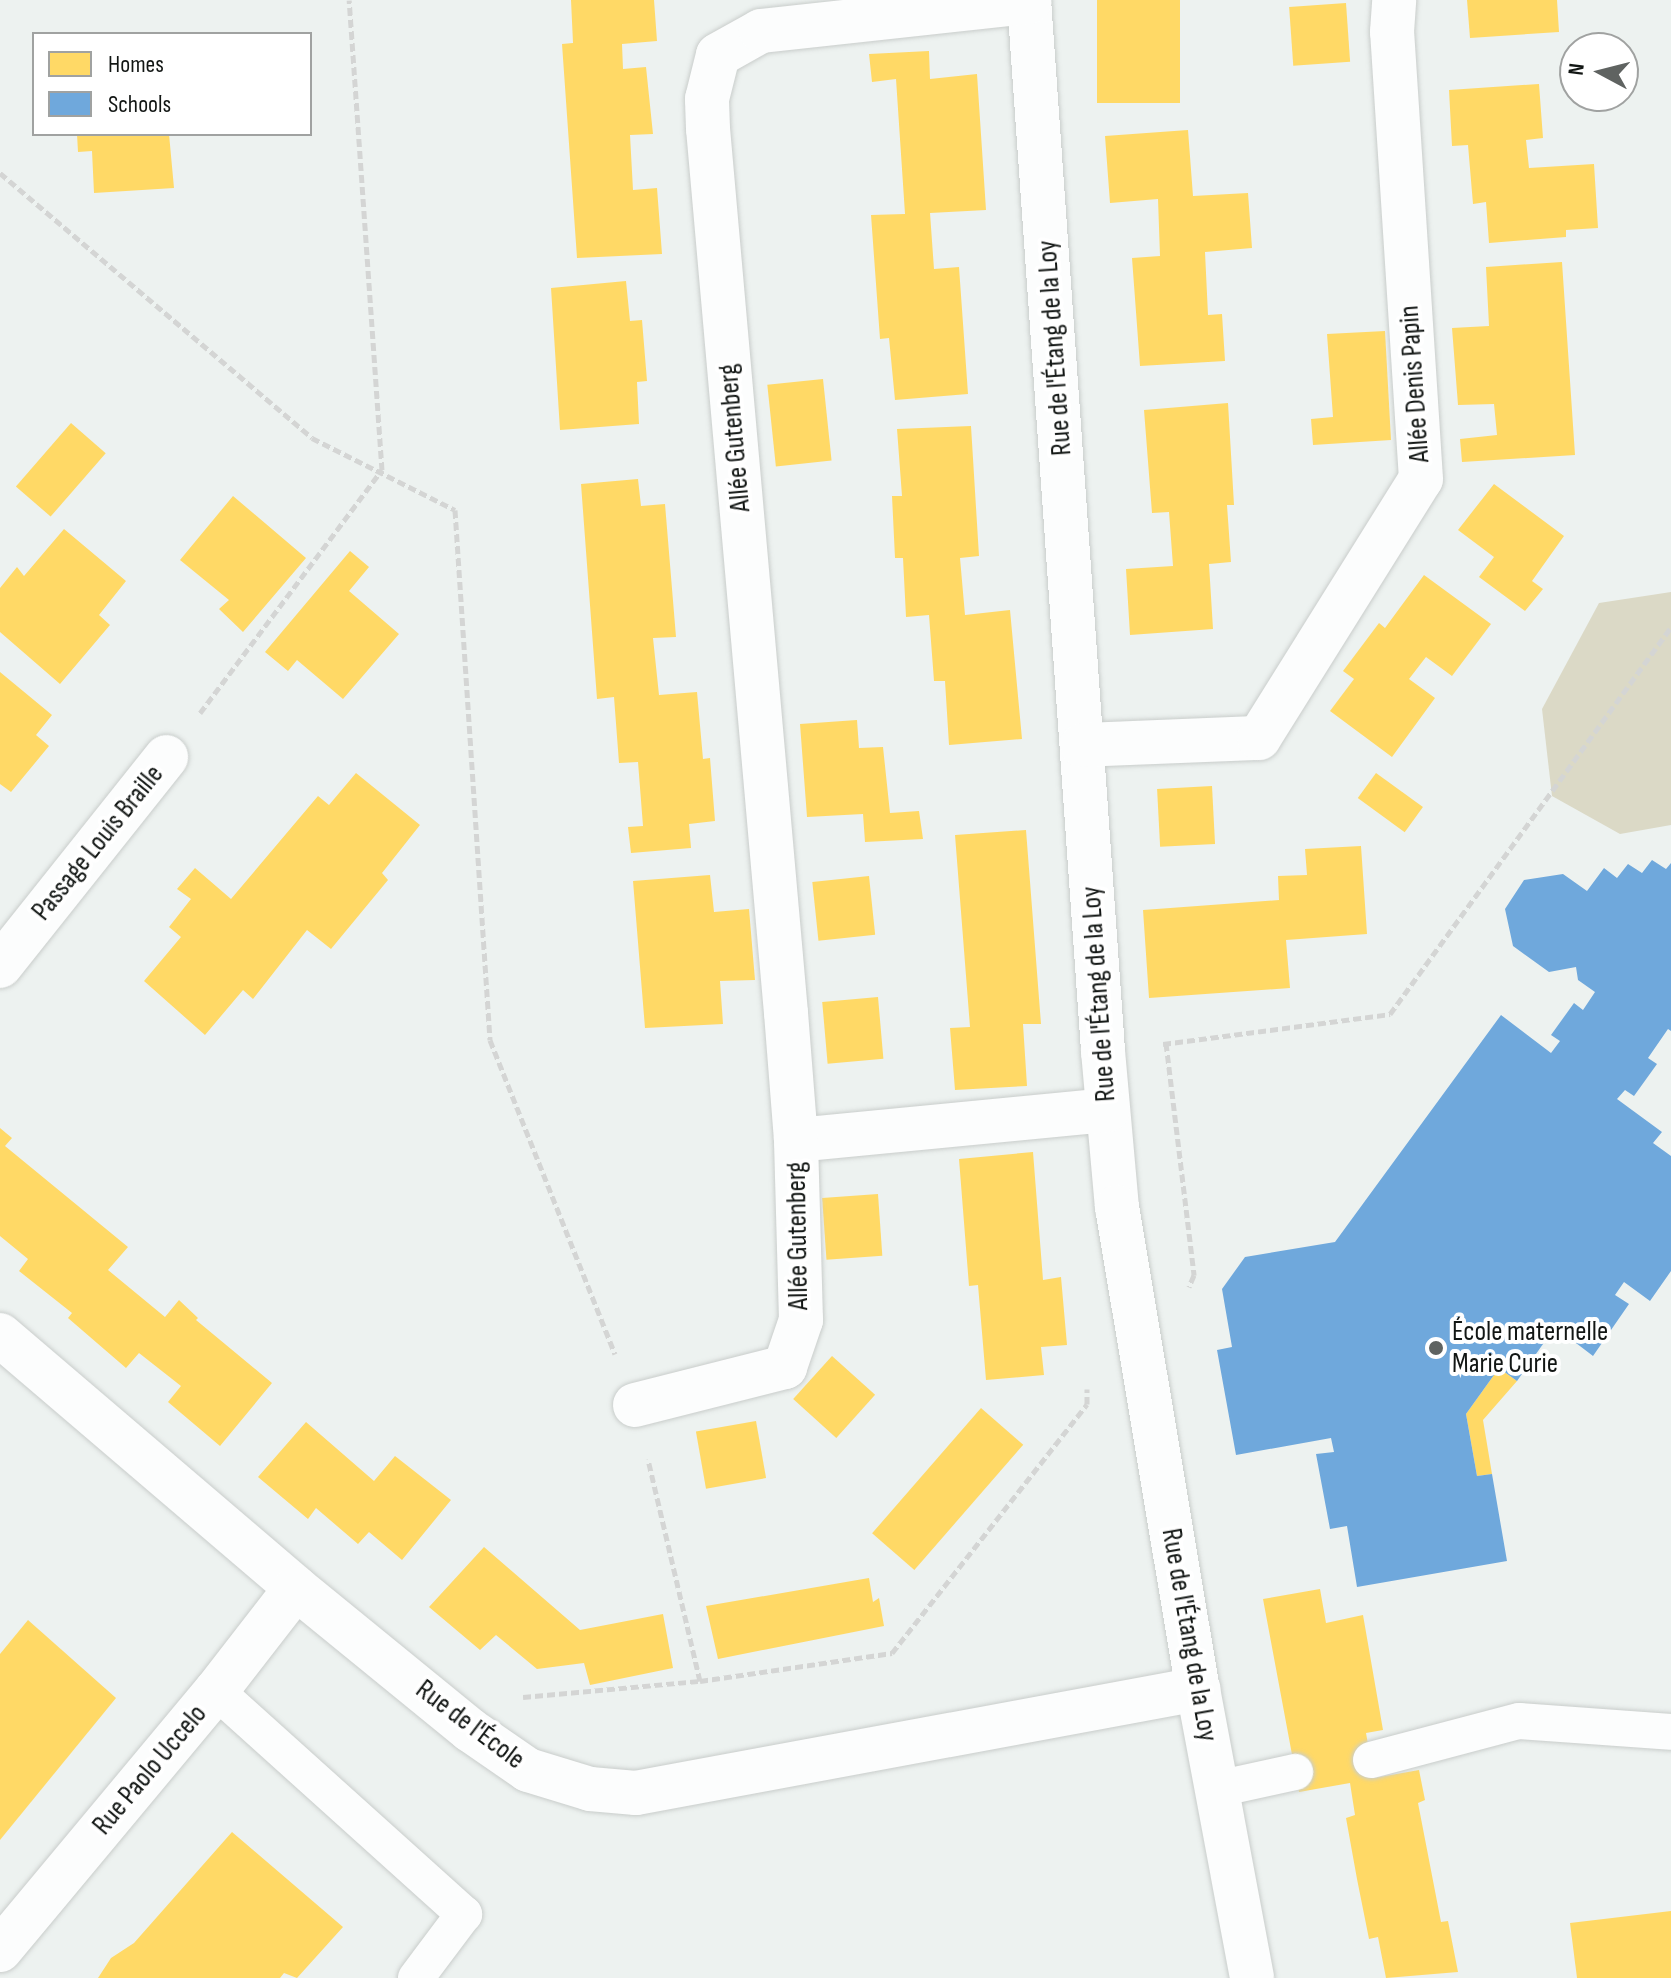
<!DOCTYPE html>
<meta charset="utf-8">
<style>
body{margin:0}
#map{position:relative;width:1671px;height:1978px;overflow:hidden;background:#edf2f0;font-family:"Sofia Sans Condensed",sans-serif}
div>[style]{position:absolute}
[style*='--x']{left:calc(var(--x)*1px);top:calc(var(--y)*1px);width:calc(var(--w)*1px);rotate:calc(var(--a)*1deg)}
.green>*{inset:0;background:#dbd9c6}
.homes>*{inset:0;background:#ffd966;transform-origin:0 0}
.schools>*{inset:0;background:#6fa8dc}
.path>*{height:5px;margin-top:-2.5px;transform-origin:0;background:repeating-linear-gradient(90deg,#d4d5d4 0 8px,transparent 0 12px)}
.roads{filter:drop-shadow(0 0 2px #c9cdcb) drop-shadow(0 0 2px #c9cdcb)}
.service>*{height:36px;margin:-18px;padding:0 18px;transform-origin:18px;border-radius:18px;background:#fcfdfd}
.minor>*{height:44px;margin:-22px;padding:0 22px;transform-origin:22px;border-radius:22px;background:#fcfdfd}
.dots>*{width:22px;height:22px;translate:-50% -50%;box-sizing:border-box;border:4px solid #fff;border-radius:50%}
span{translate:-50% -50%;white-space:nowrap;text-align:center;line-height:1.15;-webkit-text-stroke:8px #fff;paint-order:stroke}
.street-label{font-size:28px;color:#121614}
.poi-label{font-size:28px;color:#121614}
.left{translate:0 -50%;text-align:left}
.legend{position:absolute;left:32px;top:32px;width:280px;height:104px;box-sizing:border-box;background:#fff;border:2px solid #a0a2a1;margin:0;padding:10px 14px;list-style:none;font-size:24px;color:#121614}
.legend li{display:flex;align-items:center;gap:16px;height:40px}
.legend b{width:40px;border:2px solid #a0a2a1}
.north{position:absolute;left:1559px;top:32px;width:80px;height:80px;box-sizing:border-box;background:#fff;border:2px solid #a0a2a1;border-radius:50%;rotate:277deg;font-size:22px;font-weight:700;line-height:32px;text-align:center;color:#121614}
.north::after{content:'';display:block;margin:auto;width:28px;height:36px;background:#5f6361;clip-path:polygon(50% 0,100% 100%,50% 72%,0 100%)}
</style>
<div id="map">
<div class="green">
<i style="clip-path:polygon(1671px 592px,1671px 825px,1620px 834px,1552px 796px,1542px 709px,1599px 603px)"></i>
</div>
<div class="homes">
<i style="clip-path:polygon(571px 0,654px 0,657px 41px,622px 44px,623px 69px,646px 67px,653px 134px,630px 135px,633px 190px,657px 188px,662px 254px,577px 258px,562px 44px,573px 43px)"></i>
<i style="left:1097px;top:0;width:83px;height:103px"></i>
<i style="clip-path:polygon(1467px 0,1557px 0,1559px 32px,1470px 38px)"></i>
<i style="left:1346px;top:3px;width:59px;height:57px;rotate:86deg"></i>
<i style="clip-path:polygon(929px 51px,930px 79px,977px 74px,986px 210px,930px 213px,934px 269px,959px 267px,968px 394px,895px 400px,889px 338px,880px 339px,871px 215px,905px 214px,896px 79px,872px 82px,869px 54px)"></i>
<i style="clip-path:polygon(1539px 84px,1543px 138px,1526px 140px,1529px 168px,1594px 164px,1598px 228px,1566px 230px,1566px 237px,1489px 243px,1486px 202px,1473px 204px,1468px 145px,1452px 146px,1449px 90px)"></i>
<i style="clip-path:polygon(1188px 130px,1193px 196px,1248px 193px,1252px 248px,1205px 252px,1208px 315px,1222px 314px,1225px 361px,1140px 366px,1132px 258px,1160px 256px,1158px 199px,1110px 203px,1105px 136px)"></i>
<i style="clip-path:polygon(77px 134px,169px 134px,174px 188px,94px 193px,92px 151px,78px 152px)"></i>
<i style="clip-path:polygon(1562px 262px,1575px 455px,1462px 462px,1460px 439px,1497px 435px,1494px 404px,1458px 405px,1452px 328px,1489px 326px,1486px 267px)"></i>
<i style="clip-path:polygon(626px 281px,630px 321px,642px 320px,647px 381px,637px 382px,639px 424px,560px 430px,551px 288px)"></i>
<i style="clip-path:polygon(1385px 331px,1391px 440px,1313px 445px,1311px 419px,1333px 417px,1327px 334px)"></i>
<i style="left:823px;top:379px;width:82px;height:56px;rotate:84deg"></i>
<i style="clip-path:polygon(1228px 403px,1234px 505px,1227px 505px,1231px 562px,1209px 564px,1213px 629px,1130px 635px,1126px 569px,1173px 566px,1169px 512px,1152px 513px,1144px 410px)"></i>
<i style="left:71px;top:423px;width:46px;height:84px;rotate:41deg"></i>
<i style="clip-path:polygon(971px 426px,979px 556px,960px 558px,965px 615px,1010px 610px,1022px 739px,949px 745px,945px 681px,934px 681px,929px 615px,906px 617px,903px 558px,895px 558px,892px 496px,902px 496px,897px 429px)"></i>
<i style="clip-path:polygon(638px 479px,641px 506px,665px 504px,676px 637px,653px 638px,659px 695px,697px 692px,703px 759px,710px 758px,715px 821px,689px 824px,691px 848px,631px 853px,628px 827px,643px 826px,638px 762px,619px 763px,614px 697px,597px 699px,581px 484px)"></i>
<i style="clip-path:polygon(1494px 484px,1564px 536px,1532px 581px,1543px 589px,1525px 611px,1479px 577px,1494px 557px,1458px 530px)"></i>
<i style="clip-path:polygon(233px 496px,306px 558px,243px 632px,219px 609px,229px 600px,180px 560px)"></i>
<i style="clip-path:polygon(64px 529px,126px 581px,99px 615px,110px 625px,60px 684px,0 632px,0 588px,17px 567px,24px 576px)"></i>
<i style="clip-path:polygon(350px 551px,369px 567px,349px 591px,399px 634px,343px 699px,297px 660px,288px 671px,265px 652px)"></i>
<i style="clip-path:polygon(1424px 575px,1491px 624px,1452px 676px,1426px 657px,1409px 679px,1435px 698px,1392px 757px,1330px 711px,1354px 679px,1343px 671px,1379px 623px,1385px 628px)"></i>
<i style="clip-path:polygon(0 672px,52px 715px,36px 735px,49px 746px,11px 792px,0 784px)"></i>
<i style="clip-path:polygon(857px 720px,859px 748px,883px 747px,890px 813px,919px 811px,923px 839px,865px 842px,863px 814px,807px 817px,800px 724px)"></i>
<i style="clip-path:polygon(356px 773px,420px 825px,382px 873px,388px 880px,331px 949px,307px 930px,253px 999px,243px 990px,205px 1035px,144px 981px,181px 937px,169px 927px,191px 899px,177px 889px,195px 868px,231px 899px,318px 796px,329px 805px)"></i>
<i style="left:1376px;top:773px;width:58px;height:31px;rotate:36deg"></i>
<i style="left:1212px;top:786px;width:58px;height:55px;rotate:87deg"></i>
<i style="clip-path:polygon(1026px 830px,1041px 1024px,1023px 1024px,1027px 1086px,955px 1090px,950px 1028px,970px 1027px,955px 835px)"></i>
<i style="clip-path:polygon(1361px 846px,1367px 934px,1286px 940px,1290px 988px,1149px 998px,1143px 910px,1279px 900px,1278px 876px,1307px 875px,1305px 849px)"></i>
<i style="clip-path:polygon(710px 875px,714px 912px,749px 909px,755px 980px,720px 981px,723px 1024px,645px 1028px,633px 881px)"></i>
<i style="left:869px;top:876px;width:59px;height:57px;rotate:84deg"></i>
<i style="left:878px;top:997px;width:62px;height:56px;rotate:85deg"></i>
<i style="clip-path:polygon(0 1128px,12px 1138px,5px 1146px,128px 1247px,108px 1270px,165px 1317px,179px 1300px,198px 1318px,196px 1320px,272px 1383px,220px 1446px,168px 1402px,181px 1386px,139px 1353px,126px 1368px,68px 1318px,72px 1313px,19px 1271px,28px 1259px,0 1236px)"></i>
<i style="clip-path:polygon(1033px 1152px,1043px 1280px,1061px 1277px,1067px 1345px,1041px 1347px,1044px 1375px,986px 1380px,978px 1285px,969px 1286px,959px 1159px)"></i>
<i style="left:878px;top:1194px;width:62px;height:56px;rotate:86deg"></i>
<i style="left:832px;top:1356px;width:58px;height:58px;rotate:42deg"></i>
<i style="clip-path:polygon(1499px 1368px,1517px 1381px,1483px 1420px,1492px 1474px,1477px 1476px,1466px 1414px)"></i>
<i style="left:981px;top:1408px;width:56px;height:166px;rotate:41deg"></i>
<i style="left:756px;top:1421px;width:58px;height:61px;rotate:80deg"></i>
<i style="clip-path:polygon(306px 1422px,374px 1481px,395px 1456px,451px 1500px,402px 1560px,369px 1532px,358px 1544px,316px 1508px,308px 1519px,258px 1477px)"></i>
<i style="clip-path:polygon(484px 1547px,580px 1630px,663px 1614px,673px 1668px,590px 1685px,584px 1663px,537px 1669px,496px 1635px,480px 1650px,429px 1607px)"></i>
<i style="clip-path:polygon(869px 1578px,873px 1602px,879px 1598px,884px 1626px,718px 1659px,706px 1606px)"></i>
<i style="clip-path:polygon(1320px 1589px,1326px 1623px,1363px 1615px,1383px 1730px,1366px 1733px,1374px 1778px,1419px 1770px,1425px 1800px,1418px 1803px,1441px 1922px,1448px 1921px,1458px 1972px,1386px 1978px,1378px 1937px,1369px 1939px,1357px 1879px,1346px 1818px,1355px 1815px,1350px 1783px,1299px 1792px,1263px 1599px)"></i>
<i style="clip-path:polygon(28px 1620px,116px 1698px,0 1840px,0 1654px)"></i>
<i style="clip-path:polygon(232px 1832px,343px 1927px,297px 1978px,284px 1973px,280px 1978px,98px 1978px,111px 1958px,134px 1943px)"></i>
<i style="clip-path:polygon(1671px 1911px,1671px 1978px,1577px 1978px,1570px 1923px)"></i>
</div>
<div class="schools">
<i style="clip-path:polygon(1652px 860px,1666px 869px,1671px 863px,1671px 1031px,1668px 1029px,1648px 1058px,1657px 1064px,1634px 1096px,1625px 1090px,1617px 1099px,1662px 1132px,1653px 1143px,1671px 1156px,1671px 1271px,1650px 1301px,1624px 1282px,1615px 1295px,1629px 1304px,1593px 1356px,1555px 1327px,1517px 1381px,1499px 1368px,1466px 1414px,1477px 1476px,1492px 1474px,1507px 1561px,1357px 1587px,1347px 1526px,1330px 1529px,1316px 1454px,1334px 1452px,1331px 1438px,1236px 1455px,1217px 1350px,1232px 1347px,1222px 1289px,1245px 1257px,1335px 1242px,1501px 1015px,1551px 1053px,1560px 1041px,1551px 1035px,1574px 1003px,1583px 1010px,1595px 992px,1578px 980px,1576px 967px,1549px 972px,1513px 946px,1505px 909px,1524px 880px,1563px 874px,1587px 891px,1604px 868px,1617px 878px,1628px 864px,1642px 873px)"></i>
</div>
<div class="path">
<i style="--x:0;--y:173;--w:409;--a:40.3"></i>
<i style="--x:312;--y:438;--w:160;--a:26.7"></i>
<i style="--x:455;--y:510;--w:531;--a:86.22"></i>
<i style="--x:490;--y:1040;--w:338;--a:68.3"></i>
<i style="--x:200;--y:713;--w:304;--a:-53.2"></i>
<i style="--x:382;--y:470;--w:471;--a:-94"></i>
<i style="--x:1166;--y:1043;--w:234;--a:83.1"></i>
<i style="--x:1194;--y:1275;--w:13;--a:113"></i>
<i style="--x:1163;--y:1044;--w:229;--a:-7.5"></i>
<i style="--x:1390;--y:1014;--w:478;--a:-54"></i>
<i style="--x:700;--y:1681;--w:194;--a:-8.3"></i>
<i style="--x:892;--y:1653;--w:316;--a:-51.9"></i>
<i style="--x:1087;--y:1404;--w:15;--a:-90"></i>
<i style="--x:523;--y:1697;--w:178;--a:-5.2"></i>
<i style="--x:700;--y:1681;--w:228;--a:-103.2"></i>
</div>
<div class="roads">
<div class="service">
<i style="--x:216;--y:1691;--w:334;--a:42"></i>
<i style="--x:464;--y:1914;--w:80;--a:126.9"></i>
<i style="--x:1371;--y:1760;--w:153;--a:-14.8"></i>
<i style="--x:1519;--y:1721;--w:152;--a:4.1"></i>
<i style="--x:1217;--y:1789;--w:80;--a:-12.3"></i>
</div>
<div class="minor">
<i style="--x:1029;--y:0;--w:1054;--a:85.97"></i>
<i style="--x:1103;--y:1051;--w:157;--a:84.9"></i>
<i style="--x:1117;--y:1207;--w:489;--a:80.5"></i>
<i style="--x:1198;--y:1689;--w:294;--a:79.4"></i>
<i style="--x:1082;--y:745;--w:177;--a:-2.3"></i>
<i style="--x:1259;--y:738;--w:305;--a:-58"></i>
<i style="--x:1421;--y:479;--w:448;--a:-93.7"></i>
<i style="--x:1392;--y:32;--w:32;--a:-86"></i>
<i style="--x:0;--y:966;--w:267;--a:-51.5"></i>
<i style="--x:796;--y:1140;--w:313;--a:-5.5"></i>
<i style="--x:0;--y:1335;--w:389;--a:40.5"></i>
<i style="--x:296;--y:1588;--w:225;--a:39.2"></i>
<i style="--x:470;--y:1730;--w:70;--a:34.6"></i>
<i style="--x:528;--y:1770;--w:65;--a:17"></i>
<i style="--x:590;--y:1789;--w:46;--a:5"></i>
<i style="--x:636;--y:1793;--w:572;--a:-10.48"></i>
<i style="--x:635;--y:1405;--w:155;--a:-14.2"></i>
<i style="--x:785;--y:1367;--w:50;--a:-71.2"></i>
<i style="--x:801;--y:1320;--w:180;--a:-91.6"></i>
<i style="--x:796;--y:1140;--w:127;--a:-94.5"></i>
<i style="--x:786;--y:1013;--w:887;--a:-95.04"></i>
<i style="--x:708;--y:129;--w:30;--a:-92"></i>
<i style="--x:707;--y:99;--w:45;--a:-76"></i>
<i style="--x:718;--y:55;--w:49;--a:-29.2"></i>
<i style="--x:761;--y:31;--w:270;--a:-6.2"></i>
<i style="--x:0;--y:1950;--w:337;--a:-50.2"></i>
<i style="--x:216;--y:1691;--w:130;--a:-52.2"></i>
</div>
</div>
<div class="dots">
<i style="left:1436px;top:1348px;background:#5f6361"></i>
</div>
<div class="street-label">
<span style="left:1055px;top:348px;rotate:-94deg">Rue de l'Étang de la Loy</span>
<span style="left:1415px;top:384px;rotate:-94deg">Allée Denis Papin</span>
<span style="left:735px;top:438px;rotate:-95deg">Allée Gutenberg</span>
<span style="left:98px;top:843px;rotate:-51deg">Passage Louis Braille</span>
<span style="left:1099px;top:994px;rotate:-94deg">Rue de l'Étang de la Loy</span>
<span style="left:798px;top:1236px;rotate:-91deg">Allée Gutenberg</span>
<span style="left:1189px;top:1635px;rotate:80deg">Rue de l'Étang de la Loy</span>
<span style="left:470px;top:1725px;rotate:37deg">Rue de l'École</span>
<span style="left:150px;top:1770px;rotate:-50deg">Rue Paolo Uccelo</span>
</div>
<div class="poi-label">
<span class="left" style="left:1452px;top:1348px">École maternelle<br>Marie Curie</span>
</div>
<ul class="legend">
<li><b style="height:22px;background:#ffd966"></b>Homes</li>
<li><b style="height:22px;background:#6fa8dc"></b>Schools</li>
</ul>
<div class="north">N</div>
</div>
